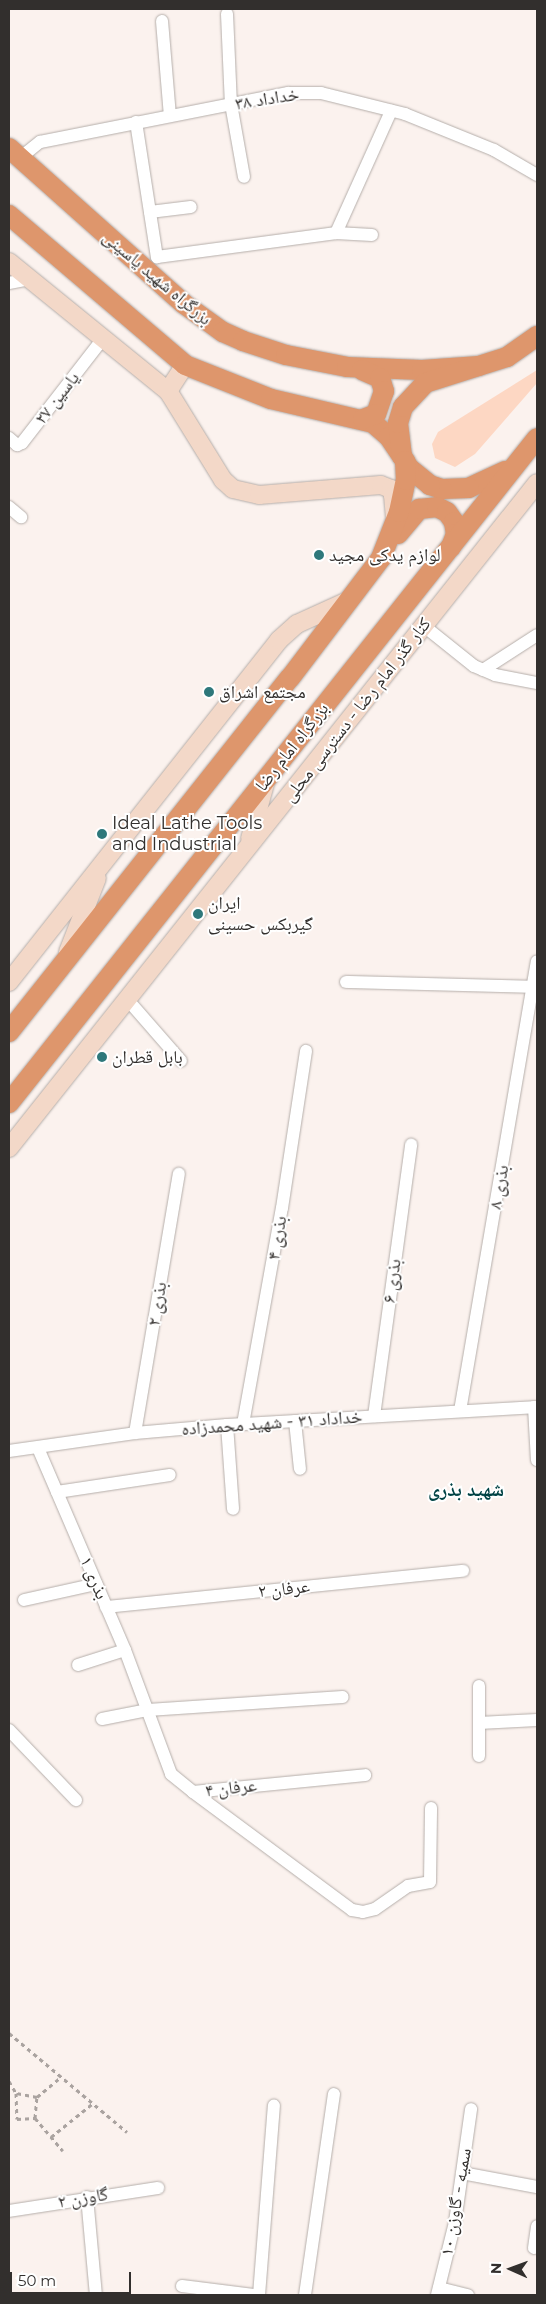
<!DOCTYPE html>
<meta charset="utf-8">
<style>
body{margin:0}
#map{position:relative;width:546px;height:2304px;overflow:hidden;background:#fbf2ee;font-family:Montserrat,"Noto Naskh Arabic",sans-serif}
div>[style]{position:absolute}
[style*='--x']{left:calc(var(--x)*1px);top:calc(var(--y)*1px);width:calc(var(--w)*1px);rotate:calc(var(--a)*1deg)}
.green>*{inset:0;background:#fdd7c3}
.path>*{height:3px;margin-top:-1.5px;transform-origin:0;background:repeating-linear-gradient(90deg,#aaa3a0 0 4px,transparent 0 8px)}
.roads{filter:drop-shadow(0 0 1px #b5aeaa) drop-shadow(0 0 1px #b5aeaa)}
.minor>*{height:12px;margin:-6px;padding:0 6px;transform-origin:6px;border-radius:6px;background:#fff}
.secondary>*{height:18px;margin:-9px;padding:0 9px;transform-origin:9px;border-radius:9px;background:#f3d8c8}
.trunk>*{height:20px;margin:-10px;padding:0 10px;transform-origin:10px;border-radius:10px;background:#de966c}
.dots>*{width:14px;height:14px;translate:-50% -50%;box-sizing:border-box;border:2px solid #fff;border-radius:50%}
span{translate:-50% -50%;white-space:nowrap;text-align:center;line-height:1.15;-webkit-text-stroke:4px #fff;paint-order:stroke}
.street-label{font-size:18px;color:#322f2d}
.poi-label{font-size:18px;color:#322f2d}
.left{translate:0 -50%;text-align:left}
.neighbourhood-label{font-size:19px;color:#004345;font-weight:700}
.frame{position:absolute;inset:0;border:10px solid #322f2d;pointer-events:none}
.north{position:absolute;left:486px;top:2244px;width:50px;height:50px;-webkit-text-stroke:4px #fff;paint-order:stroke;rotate:272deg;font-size:14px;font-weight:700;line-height:20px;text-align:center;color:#322f2d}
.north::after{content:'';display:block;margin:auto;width:18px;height:22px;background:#322f2d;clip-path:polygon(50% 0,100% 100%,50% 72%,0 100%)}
.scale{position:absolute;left:10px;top:2272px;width:121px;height:22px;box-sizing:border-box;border:2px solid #322f2d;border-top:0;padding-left:6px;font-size:15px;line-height:18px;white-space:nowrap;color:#322f2d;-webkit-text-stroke:4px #fff;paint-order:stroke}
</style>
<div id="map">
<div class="green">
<i style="clip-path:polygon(537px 370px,537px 383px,475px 454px,455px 467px,435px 458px,432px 444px,438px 432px)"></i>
</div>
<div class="path">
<i style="--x:9;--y:2033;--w:154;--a:40"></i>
<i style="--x:9;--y:2081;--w:14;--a:60"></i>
<i style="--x:16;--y:2093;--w:26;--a:88"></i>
<i style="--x:17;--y:2119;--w:18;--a:-3"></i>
<i style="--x:35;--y:2118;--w:21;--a:-85"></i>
<i style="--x:37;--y:2097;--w:21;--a:-169"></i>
<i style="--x:37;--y:2097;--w:31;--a:-40"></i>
<i style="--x:35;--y:2118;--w:43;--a:49.7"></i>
<i style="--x:51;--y:2137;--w:53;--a:-38.8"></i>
</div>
<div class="roads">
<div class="minor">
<i style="--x:227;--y:14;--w:90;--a:87.5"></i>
<i style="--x:231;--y:104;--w:74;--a:79.9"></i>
<i style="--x:162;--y:21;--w:95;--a:85.2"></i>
<i style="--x:136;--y:122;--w:137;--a:81.2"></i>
<i style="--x:157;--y:257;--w:181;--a:-7.6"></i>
<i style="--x:336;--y:233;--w:36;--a:3"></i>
<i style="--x:20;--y:158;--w:26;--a:-39"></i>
<i style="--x:40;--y:142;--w:253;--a:-11.2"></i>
<i style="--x:288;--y:93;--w:33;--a:0"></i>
<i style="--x:321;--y:93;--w:87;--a:14"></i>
<i style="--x:405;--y:114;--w:96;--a:22"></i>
<i style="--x:494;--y:150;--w:50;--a:30.2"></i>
<i style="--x:150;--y:212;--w:41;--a:-7"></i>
<i style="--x:336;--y:233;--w:134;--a:-65.7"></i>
<i style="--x:9;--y:283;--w:21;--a:-11"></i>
<i style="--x:9;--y:438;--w:11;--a:41"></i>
<i style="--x:17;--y:445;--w:5;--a:-22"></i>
<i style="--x:22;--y:443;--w:130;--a:-52.2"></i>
<i style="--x:9;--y:507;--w:16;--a:40"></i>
<i style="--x:424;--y:626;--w:64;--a:38.7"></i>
<i style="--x:474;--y:666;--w:23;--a:23"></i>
<i style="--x:495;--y:675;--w:43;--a:10.8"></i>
<i style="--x:483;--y:670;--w:64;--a:-32.9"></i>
<i style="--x:346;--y:982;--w:187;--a:1.5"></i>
<i style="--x:127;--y:999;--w:82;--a:48.9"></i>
<i style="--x:534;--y:1407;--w:53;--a:86.8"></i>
<i style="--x:460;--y:1411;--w:456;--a:-80.3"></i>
<i style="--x:374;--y:1416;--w:274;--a:-82.2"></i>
<i style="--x:295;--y:1421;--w:48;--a:84.1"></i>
<i style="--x:243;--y:1424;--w:219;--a:-79.8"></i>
<i style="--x:282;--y:1208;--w:159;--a:-81.3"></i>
<i style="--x:227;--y:1425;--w:84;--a:85.9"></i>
<i style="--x:135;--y:1433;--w:263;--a:-80.4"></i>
<i style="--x:38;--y:1448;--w:220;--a:66.7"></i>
<i style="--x:125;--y:1650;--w:132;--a:69.6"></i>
<i style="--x:171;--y:1774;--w:28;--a:39"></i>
<i style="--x:193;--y:1792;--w:173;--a:-5.6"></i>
<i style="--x:9;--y:1451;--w:127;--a:-8.1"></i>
<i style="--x:135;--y:1433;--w:92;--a:-5"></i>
<i style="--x:227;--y:1425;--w:311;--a:-3.3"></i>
<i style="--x:57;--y:1492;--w:114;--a:-8.6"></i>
<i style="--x:24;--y:1600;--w:74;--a:-12.5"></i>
<i style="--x:106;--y:1607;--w:359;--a:-5.8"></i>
<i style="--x:78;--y:1665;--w:49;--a:-17.7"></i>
<i style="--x:102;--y:1719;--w:47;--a:-11.1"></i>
<i style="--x:148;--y:1710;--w:195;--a:-3.8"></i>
<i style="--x:479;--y:1723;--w:58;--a:-3"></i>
<i style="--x:9;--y:1730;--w:97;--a:46.3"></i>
<i style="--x:479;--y:1756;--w:70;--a:-90"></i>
<i style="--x:193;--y:1792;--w:198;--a:36.6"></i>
<i style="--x:352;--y:1910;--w:11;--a:10"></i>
<i style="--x:363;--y:1912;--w:12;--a:-14"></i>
<i style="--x:375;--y:1909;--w:40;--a:-34.9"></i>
<i style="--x:408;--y:1886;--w:22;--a:-10"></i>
<i style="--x:430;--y:1882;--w:74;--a:-89.2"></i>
<i style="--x:462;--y:2173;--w:76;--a:10.6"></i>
<i style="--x:87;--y:2197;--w:98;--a:84.8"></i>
<i style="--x:9;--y:2211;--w:151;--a:-8.8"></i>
<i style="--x:534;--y:2248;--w:22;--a:-82"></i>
<i style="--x:182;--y:2286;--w:72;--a:7.2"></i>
<i style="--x:439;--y:2288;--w:30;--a:14"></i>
<i style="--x:259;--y:2295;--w:190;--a:-85.5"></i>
<i style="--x:305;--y:2295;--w:203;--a:-81.8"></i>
<i style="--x:437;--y:2295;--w:75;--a:-76.1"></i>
<i style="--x:455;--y:2222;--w:114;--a:-81.9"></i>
</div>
<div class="secondary">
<i style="--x:9;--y:262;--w:205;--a:39.1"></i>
<i style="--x:168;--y:391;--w:105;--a:58.3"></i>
<i style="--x:223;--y:480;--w:13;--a:42"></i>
<i style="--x:233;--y:489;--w:27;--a:13"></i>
<i style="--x:259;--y:495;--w:122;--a:-4.7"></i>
<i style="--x:381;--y:485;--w:11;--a:22"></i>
<i style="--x:391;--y:489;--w:6;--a:72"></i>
<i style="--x:393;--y:495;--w:22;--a:85"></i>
<i style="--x:168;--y:391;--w:31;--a:-57"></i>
<i style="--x:250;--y:839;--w:61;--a:-74.8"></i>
<i style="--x:68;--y:952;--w:79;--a:-68.6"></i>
<i style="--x:9;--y:982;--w:436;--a:-51.7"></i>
<i style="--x:279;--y:640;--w:24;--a:-42"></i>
<i style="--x:297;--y:624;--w:58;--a:-24.4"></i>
<i style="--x:9;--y:1148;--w:849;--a:-51.55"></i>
</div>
<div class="trunk">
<i style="--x:9;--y:148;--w:234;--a:41.7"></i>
<i style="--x:184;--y:304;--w:48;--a:35.7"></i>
<i style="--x:223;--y:332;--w:22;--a:24"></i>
<i style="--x:243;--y:341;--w:45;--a:18"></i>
<i style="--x:286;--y:355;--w:62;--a:11.1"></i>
<i style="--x:347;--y:367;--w:75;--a:2.3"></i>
<i style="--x:422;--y:370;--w:57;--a:-4"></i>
<i style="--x:9;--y:215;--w:231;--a:40.4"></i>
<i style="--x:185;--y:365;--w:92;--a:21.6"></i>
<i style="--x:271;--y:399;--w:105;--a:13.2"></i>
<i style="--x:373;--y:423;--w:21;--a:41"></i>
<i style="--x:389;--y:437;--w:23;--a:56"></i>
<i style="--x:362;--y:370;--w:20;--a:24"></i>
<i style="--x:380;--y:378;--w:14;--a:73"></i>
<i style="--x:384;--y:391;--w:24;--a:109"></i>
<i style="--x:376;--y:414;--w:14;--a:159"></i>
<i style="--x:505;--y:471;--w:40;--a:155"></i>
<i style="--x:469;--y:488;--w:27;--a:178"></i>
<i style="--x:442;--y:489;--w:13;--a:-162"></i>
<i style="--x:430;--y:485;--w:27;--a:-141"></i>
<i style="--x:409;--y:468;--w:14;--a:-120"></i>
<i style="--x:402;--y:456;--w:33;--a:-97"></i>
<i style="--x:398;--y:423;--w:17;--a:-73"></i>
<i style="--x:403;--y:407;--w:33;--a:-47"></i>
<i style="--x:425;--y:383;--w:86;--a:-17.6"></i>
<i style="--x:507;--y:357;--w:37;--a:-35"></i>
<i style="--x:398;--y:534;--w:33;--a:-50"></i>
<i style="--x:419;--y:509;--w:18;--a:-6"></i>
<i style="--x:437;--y:507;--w:11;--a:27"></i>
<i style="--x:447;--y:512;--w:12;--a:55"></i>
<i style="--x:454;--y:522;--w:12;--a:81"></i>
<i style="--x:456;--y:534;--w:14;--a:111"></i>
<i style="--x:9;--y:1032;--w:452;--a:-51.6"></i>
<i style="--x:290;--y:678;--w:151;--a:-52.8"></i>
<i style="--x:381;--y:558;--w:49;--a:-68.6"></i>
<i style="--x:399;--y:512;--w:33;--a:-78"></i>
<i style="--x:406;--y:480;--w:19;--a:-93"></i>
<i style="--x:9;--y:1103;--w:849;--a:-51.55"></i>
</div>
</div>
<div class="dots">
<i style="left:319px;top:555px;background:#2e787b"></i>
<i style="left:209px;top:692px;background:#2e787b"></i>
<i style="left:102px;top:834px;background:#2e787b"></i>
<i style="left:198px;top:914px;background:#2e787b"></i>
<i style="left:102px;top:1057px;background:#2e787b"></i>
</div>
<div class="street-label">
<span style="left:267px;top:99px;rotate:-9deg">خداداد ۳۸</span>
<span style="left:157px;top:278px;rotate:40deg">بزرگراه شهید یاسینی</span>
<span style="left:57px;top:398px;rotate:-52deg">یاسین ۲۷</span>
<span style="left:357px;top:710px;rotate:-52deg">کنار گذر امام رضا - دسترسی محلی</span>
<span style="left:292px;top:747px;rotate:-52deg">بزرگراه امام رضا</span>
<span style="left:499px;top:1187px;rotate:-80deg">بذری ۸</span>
<span style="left:277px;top:1238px;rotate:-80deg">بذری ۴</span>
<span style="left:392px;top:1281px;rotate:-82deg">بذری ۶</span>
<span style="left:157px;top:1304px;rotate:-80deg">بذری ۲</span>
<span style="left:272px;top:1423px;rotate:-4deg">خداداد ۳۱ - شهید محمدزاده</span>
<span style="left:94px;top:1578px;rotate:67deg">بذری ۱</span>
<span style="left:284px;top:1589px;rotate:-6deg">عرفان ۲</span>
<span style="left:231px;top:1788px;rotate:-6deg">عرفان ۴</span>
<span style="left:83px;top:2198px;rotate:-9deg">گاوزن ۲</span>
<span style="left:456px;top:2202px;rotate:-80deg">سمیه - گاوزن ۱۰</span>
</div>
<div class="poi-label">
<span class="left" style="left:329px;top:555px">لوازم یدکی مجید</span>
<span class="left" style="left:219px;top:692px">مجتمع اشراق</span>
<span class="left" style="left:112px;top:834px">Ideal Lathe Tools<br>and Industrial</span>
<span class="left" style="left:208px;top:914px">ایران<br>گیربکس حسینی</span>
<span class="left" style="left:112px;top:1057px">بابل قطران</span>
</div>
<div class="neighbourhood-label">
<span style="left:466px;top:1490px">شهید بذری</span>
</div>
<div class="frame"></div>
<div class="north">N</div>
<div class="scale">50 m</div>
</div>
